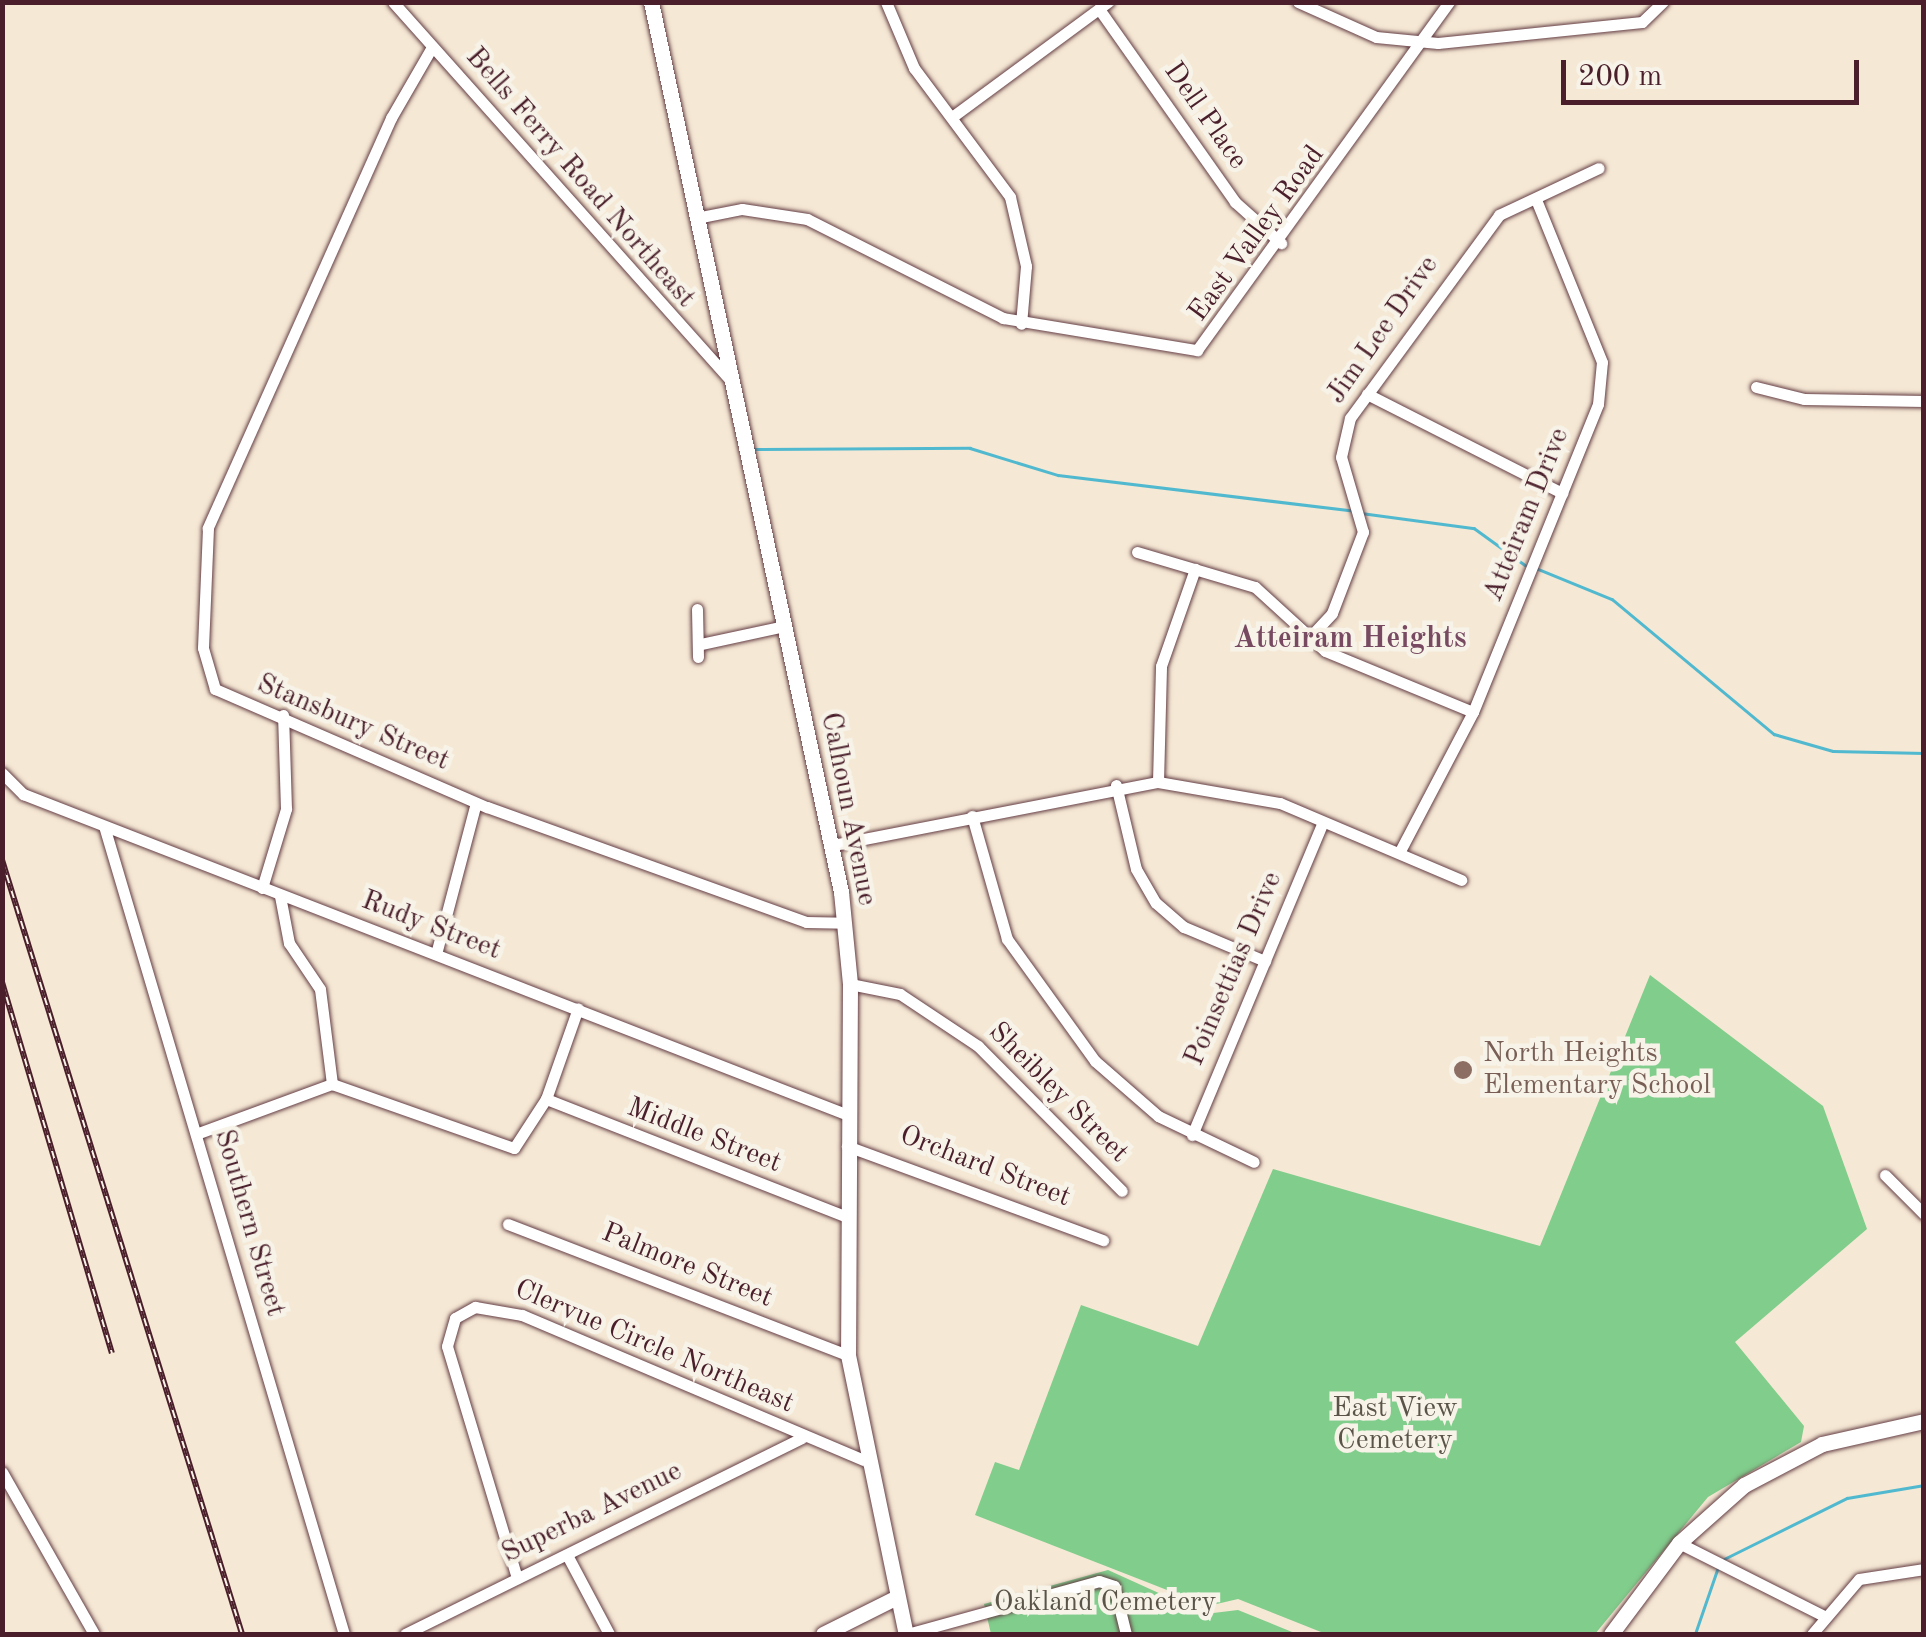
<!DOCTYPE html>
<style>
body{margin:0}
#map{position:relative;width:1926px;height:1637px;overflow:hidden;background:#f5e8d4;font-family:"Old Standard TT",serif}
div>[style]{position:absolute}
[style*='--x']{left:calc(var(--x)*1px);top:calc(var(--y)*1px);width:calc(var(--w)*1px);rotate:calc(var(--a)*1deg)}
.green>*{inset:0;background:#81cd8c}
.stream>*{height:2.5px;margin:-1.25px;padding:0 1.25px;transform-origin:1.25px;border-radius:1.25px;background:#51b9cf}
.roads{filter:drop-shadow(0 0 2px #643d44) drop-shadow(0 0 2px #643d44)}
.minor>*{height:11px;margin:-5.5px;padding:0 5.5px;transform-origin:5.5px;border-radius:5.5px;background:#fff}
.tertiary>*{height:15px;margin:-7.5px;padding:0 7.5px;transform-origin:7.5px;border-radius:7.5px;background:#fff}
.rail>*{height:6px;margin-top:-3px;transform-origin:0;background:repeating-linear-gradient(90deg,#f7f3e8 0 8px,#4a1f2b 0 16px);box-sizing:border-box;border-block:2px solid #4a1f2b}
.dots>*{width:28px;height:28px;translate:-50% -50%;box-sizing:border-box;border:5px solid #f7f3e8;border-radius:50%}
span{translate:-50% -50%;white-space:nowrap;text-align:center;line-height:1.15;-webkit-text-stroke:9px #f7f3e8;paint-order:stroke}
.street-label{font-size:28px;color:#4a1f2b}
.education-label{font-size:28px;color:#785e54}
.left{translate:0 -50%;text-align:left}
.park-label{font-size:28px;color:#5a5348}
.neighbourhood-label{font-size:30px;color:#774a61;font-weight:700}
.frame{position:absolute;inset:0;border:5px solid #4a1f2b;pointer-events:none}
.scale{position:absolute;left:1561px;top:60px;width:298px;height:45px;box-sizing:border-box;border:5px solid #4a1f2b;border-top:0;padding-left:12px;font-size:30px;line-height:35px;white-space:nowrap;color:#4a1f2b;-webkit-text-stroke:8px #f7f3e8;paint-order:stroke}
</style>
<div id="map">
<div class="green">
<i style="clip-path:polygon(1650px 975px,1823px 1106px,1867px 1229px,1735px 1342px,1804px 1426px,1801px 1442px,1708px 1497px,1595px 1634px,1326px 1634px,1238px 1599px,1208px 1606px,975px 1515px,995px 1462px,1019px 1470px,1081px 1305px,1198px 1346px,1273px 1169px,1540px 1246px)"></i>
<i style="clip-path:polygon(1108px 1570px,1205px 1614px,1238px 1610px,1297px 1634px,991px 1634px,984px 1604px)"></i>
</div>
<div class="stream">
<i style="--x:754;--y:449;--w:216;--a:-0.3"></i>
<i style="--x:970;--y:448;--w:92;--a:17.1"></i>
<i style="--x:1058;--y:475;--w:298;--a:6.9"></i>
<i style="--x:1361;--y:513;--w:114;--a:7.6"></i>
<i style="--x:1474;--y:528;--w:63;--a:36"></i>
<i style="--x:1538;--y:569;--w:80;--a:22.1"></i>
<i style="--x:1612;--y:599;--w:211;--a:39.8"></i>
<i style="--x:1774;--y:734;--w:61;--a:16.1"></i>
<i style="--x:1833;--y:751;--w:91;--a:1.3"></i>
<i style="--x:1724;--y:1559;--w:137;--a:-26.4"></i>
<i style="--x:1847;--y:1498;--w:78;--a:-9.6"></i>
<i style="--x:1695;--y:1634;--w:68;--a:-71"></i>
</div>
<div class="roads">
<div class="minor">
<i style="--x:393;--y:2;--w:509;--a:48.26"></i>
<i style="--x:886;--y:2;--w:72;--a:67"></i>
<i style="--x:914;--y:68;--w:161;--a:53.3"></i>
<i style="--x:1010;--y:197;--w:71;--a:76.9"></i>
<i style="--x:1026;--y:266;--w:58;--a:94.9"></i>
<i style="--x:1298;--y:2;--w:85;--a:24.2"></i>
<i style="--x:1376;--y:37;--w:62;--a:5.5"></i>
<i style="--x:1438;--y:43;--w:205;--a:-5.9"></i>
<i style="--x:1642;--y:22;--w:29;--a:-44"></i>
<i style="--x:1099;--y:9;--w:236;--a:54.8"></i>
<i style="--x:1235;--y:202;--w:62;--a:41.7"></i>
<i style="--x:432;--y:47;--w:82;--a:120"></i>
<i style="--x:391;--y:118;--w:449;--a:114.1"></i>
<i style="--x:208;--y:528;--w:120;--a:92.4"></i>
<i style="--x:203;--y:648;--w:43;--a:73.7"></i>
<i style="--x:215;--y:689;--w:296;--a:23.5"></i>
<i style="--x:487;--y:807;--w:339;--a:19.8"></i>
<i style="--x:806;--y:922;--w:39;--a:1"></i>
<i style="--x:952;--y:117;--w:194;--a:-36.4"></i>
<i style="--x:696;--y:218;--w:47;--a:-11.1"></i>
<i style="--x:742;--y:209;--w:66;--a:8.7"></i>
<i style="--x:807;--y:219;--w:220;--a:26.8"></i>
<i style="--x:1003;--y:318;--w:197;--a:9.4"></i>
<i style="--x:1197;--y:350;--w:430;--a:-54.1"></i>
<i style="--x:1756;--y:387;--w:49;--a:14"></i>
<i style="--x:1804;--y:399;--w:120;--a:1"></i>
<i style="--x:1367;--y:394;--w:219;--a:26.9"></i>
<i style="--x:1137;--y:552;--w:123;--a:16.5"></i>
<i style="--x:1255;--y:587;--w:95;--a:42.4"></i>
<i style="--x:1325;--y:651;--w:160;--a:22.4"></i>
<i style="--x:697;--y:609;--w:48;--a:88.8"></i>
<i style="--x:1308;--y:639;--w:35;--a:-47"></i>
<i style="--x:1332;--y:613;--w:87;--a:-69.1"></i>
<i style="--x:1363;--y:532;--w:78;--a:-106.3"></i>
<i style="--x:1341;--y:457;--w:40;--a:-77"></i>
<i style="--x:1350;--y:418;--w:252;--a:-53.7"></i>
<i style="--x:1499;--y:215;--w:110;--a:-25.2"></i>
<i style="--x:701;--y:644;--w:86;--a:-12.1"></i>
<i style="--x:2;--y:773;--w:30;--a:45"></i>
<i style="--x:23;--y:794;--w:885;--a:21.26"></i>
<i style="--x:1158;--y:782;--w:116;--a:-88.5"></i>
<i style="--x:1161;--y:666;--w:103;--a:-70.7"></i>
<i style="--x:1116;--y:785;--w:86;--a:76.6"></i>
<i style="--x:1136;--y:869;--w:39;--a:60"></i>
<i style="--x:1156;--y:903;--w:37;--a:41"></i>
<i style="--x:1184;--y:927;--w:88;--a:22.8"></i>
<i style="--x:972;--y:816;--w:128;--a:74.1"></i>
<i style="--x:1007;--y:939;--w:150;--a:54.2"></i>
<i style="--x:1095;--y:1061;--w:84;--a:41.1"></i>
<i style="--x:1158;--y:1116;--w:106;--a:25.6"></i>
<i style="--x:104;--y:826;--w:843;--a:73.46"></i>
<i style="--x:833;--y:845;--w:331;--a:-11"></i>
<i style="--x:1158;--y:782;--w:124;--a:9.8"></i>
<i style="--x:1280;--y:803;--w:197;--a:23"></i>
<i style="--x:1400;--y:851;--w:157;--a:-62.3"></i>
<i style="--x:1473;--y:712;--w:332;--a:-67.9"></i>
<i style="--x:1598;--y:404;--w:42;--a:-84.6"></i>
<i style="--x:1602;--y:362;--w:173;--a:-112.1"></i>
<i style="--x:262;--y:888;--w:83;--a:-73.1"></i>
<i style="--x:286;--y:809;--w:94;--a:-91.8"></i>
<i style="--x:280;--y:896;--w:48;--a:79.2"></i>
<i style="--x:289;--y:943;--w:55;--a:56"></i>
<i style="--x:320;--y:989;--w:96;--a:82.8"></i>
<i style="--x:436;--y:954;--w:156;--a:-75.2"></i>
<i style="--x:850;--y:984;--w:51;--a:11.3"></i>
<i style="--x:900;--y:994;--w:94;--a:33.7"></i>
<i style="--x:978;--y:1046;--w:204;--a:45.2"></i>
<i style="--x:546;--y:1099;--w:321;--a:21.4"></i>
<i style="--x:196;--y:1134;--w:145;--a:-20.2"></i>
<i style="--x:332;--y:1084;--w:193;--a:19.4"></i>
<i style="--x:514;--y:1148;--w:59;--a:-56.9"></i>
<i style="--x:546;--y:1099;--w:96;--a:-70.6"></i>
<i style="--x:1192;--y:1135;--w:339;--a:-67.3"></i>
<i style="--x:847;--y:1146;--w:273;--a:20.2"></i>
<i style="--x:1885;--y:1175;--w:55;--a:45"></i>
<i style="--x:508;--y:1224;--w:364;--a:21.1"></i>
<i style="--x:2;--y:1472;--w:186;--a:60.4"></i>
<i style="--x:1679;--y:1543;--w:162;--a:26.7"></i>
<i style="--x:567;--y:1555;--w:89;--a:62"></i>
<i style="--x:517;--y:1578;--w:242;--a:-106.8"></i>
<i style="--x:447;--y:1346;--w:29;--a:-74"></i>
<i style="--x:455;--y:1318;--w:23;--a:-29"></i>
<i style="--x:475;--y:1307;--w:48;--a:9.7"></i>
<i style="--x:522;--y:1315;--w:371;--a:23"></i>
<i style="--x:405;--y:1634;--w:442;--a:-26.3"></i>
<i style="--x:907;--y:1634;--w:199;--a:-15.4"></i>
<i style="--x:1099;--y:1581;--w:16;--a:18"></i>
<i style="--x:1114;--y:1586;--w:49;--a:76"></i>
<i style="--x:1812;--y:1634;--w:72;--a:-49.5"></i>
<i style="--x:1859;--y:1579;--w:66;--a:-8.7"></i>
</div>
<div class="tertiary">
<i style="--x:651;--y:2;--w:910;--a:77.95"></i>
<i style="--x:841;--y:892;--w:92;--a:84.4"></i>
<i style="--x:850;--y:984;--w:371;--a:90.3"></i>
<i style="--x:848;--y:1355;--w:285;--a:78.3"></i>
<i style="--x:823;--y:1634;--w:83;--a:-26.6"></i>
<i style="--x:1611;--y:1634;--w:114;--a:-53.2"></i>
<i style="--x:1679;--y:1543;--w:87;--a:-41.7"></i>
<i style="--x:1744;--y:1485;--w:88;--a:-27.7"></i>
<i style="--x:1822;--y:1444;--w:105;--a:-12.7"></i>
</div>
</div>
<div class="rail">
<i style="--x:2;--y:860;--w:810;--a:72.77"></i>
<i style="--x:2;--y:982;--w:387;--a:73.5"></i>
</div>
<div class="dots">
<i style="left:1463px;top:1070px;background:#8d6e63"></i>
</div>
<div class="street-label">
<span style="left:1205px;top:116px;rotate:55deg">Dell Place</span>
<span style="left:580px;top:178px;rotate:49deg">Bells Ferry Road Northeast</span>
<span style="left:1257px;top:234px;rotate:-54deg">East Valley Road</span>
<span style="left:1383px;top:330px;rotate:-55deg">Jim Lee Drive</span>
<span style="left:1527px;top:515px;rotate:-68deg">Atteiram Drive</span>
<span style="left:353px;top:723px;rotate:23deg">Stansbury Street</span>
<span style="left:848px;top:809px;rotate:79deg">Calhoun Avenue</span>
<span style="left:431px;top:926px;rotate:21deg">Rudy Street</span>
<span style="left:1234px;top:969px;rotate:-67deg">Poinsettias Drive</span>
<span style="left:1058px;top:1093px;rotate:45deg">Sheibley Street</span>
<span style="left:704px;top:1136px;rotate:21deg">Middle Street</span>
<span style="left:985px;top:1167px;rotate:21deg">Orchard Street</span>
<span style="left:249px;top:1223px;rotate:74deg">Southern Street</span>
<span style="left:687px;top:1266px;rotate:22deg">Palmore Street</span>
<span style="left:654px;top:1347px;rotate:23deg">Clervue Circle Northeast</span>
<span style="left:592px;top:1513px;rotate:-26deg">Superba Avenue</span>
</div>
<div class="education-label">
<span class="left" style="left:1483px;top:1070px">North Heights<br>Elementary School</span>
</div>
<div class="park-label">
<span style="left:1395px;top:1425px">East View<br>Cemetery</span>
<span style="left:1105px;top:1603px">Oakland Cemetery</span>
</div>
<div class="neighbourhood-label">
<span style="left:1350px;top:639px">Atteiram Heights</span>
</div>
<div class="frame"></div>
<div class="scale">200 m</div>
</div>
